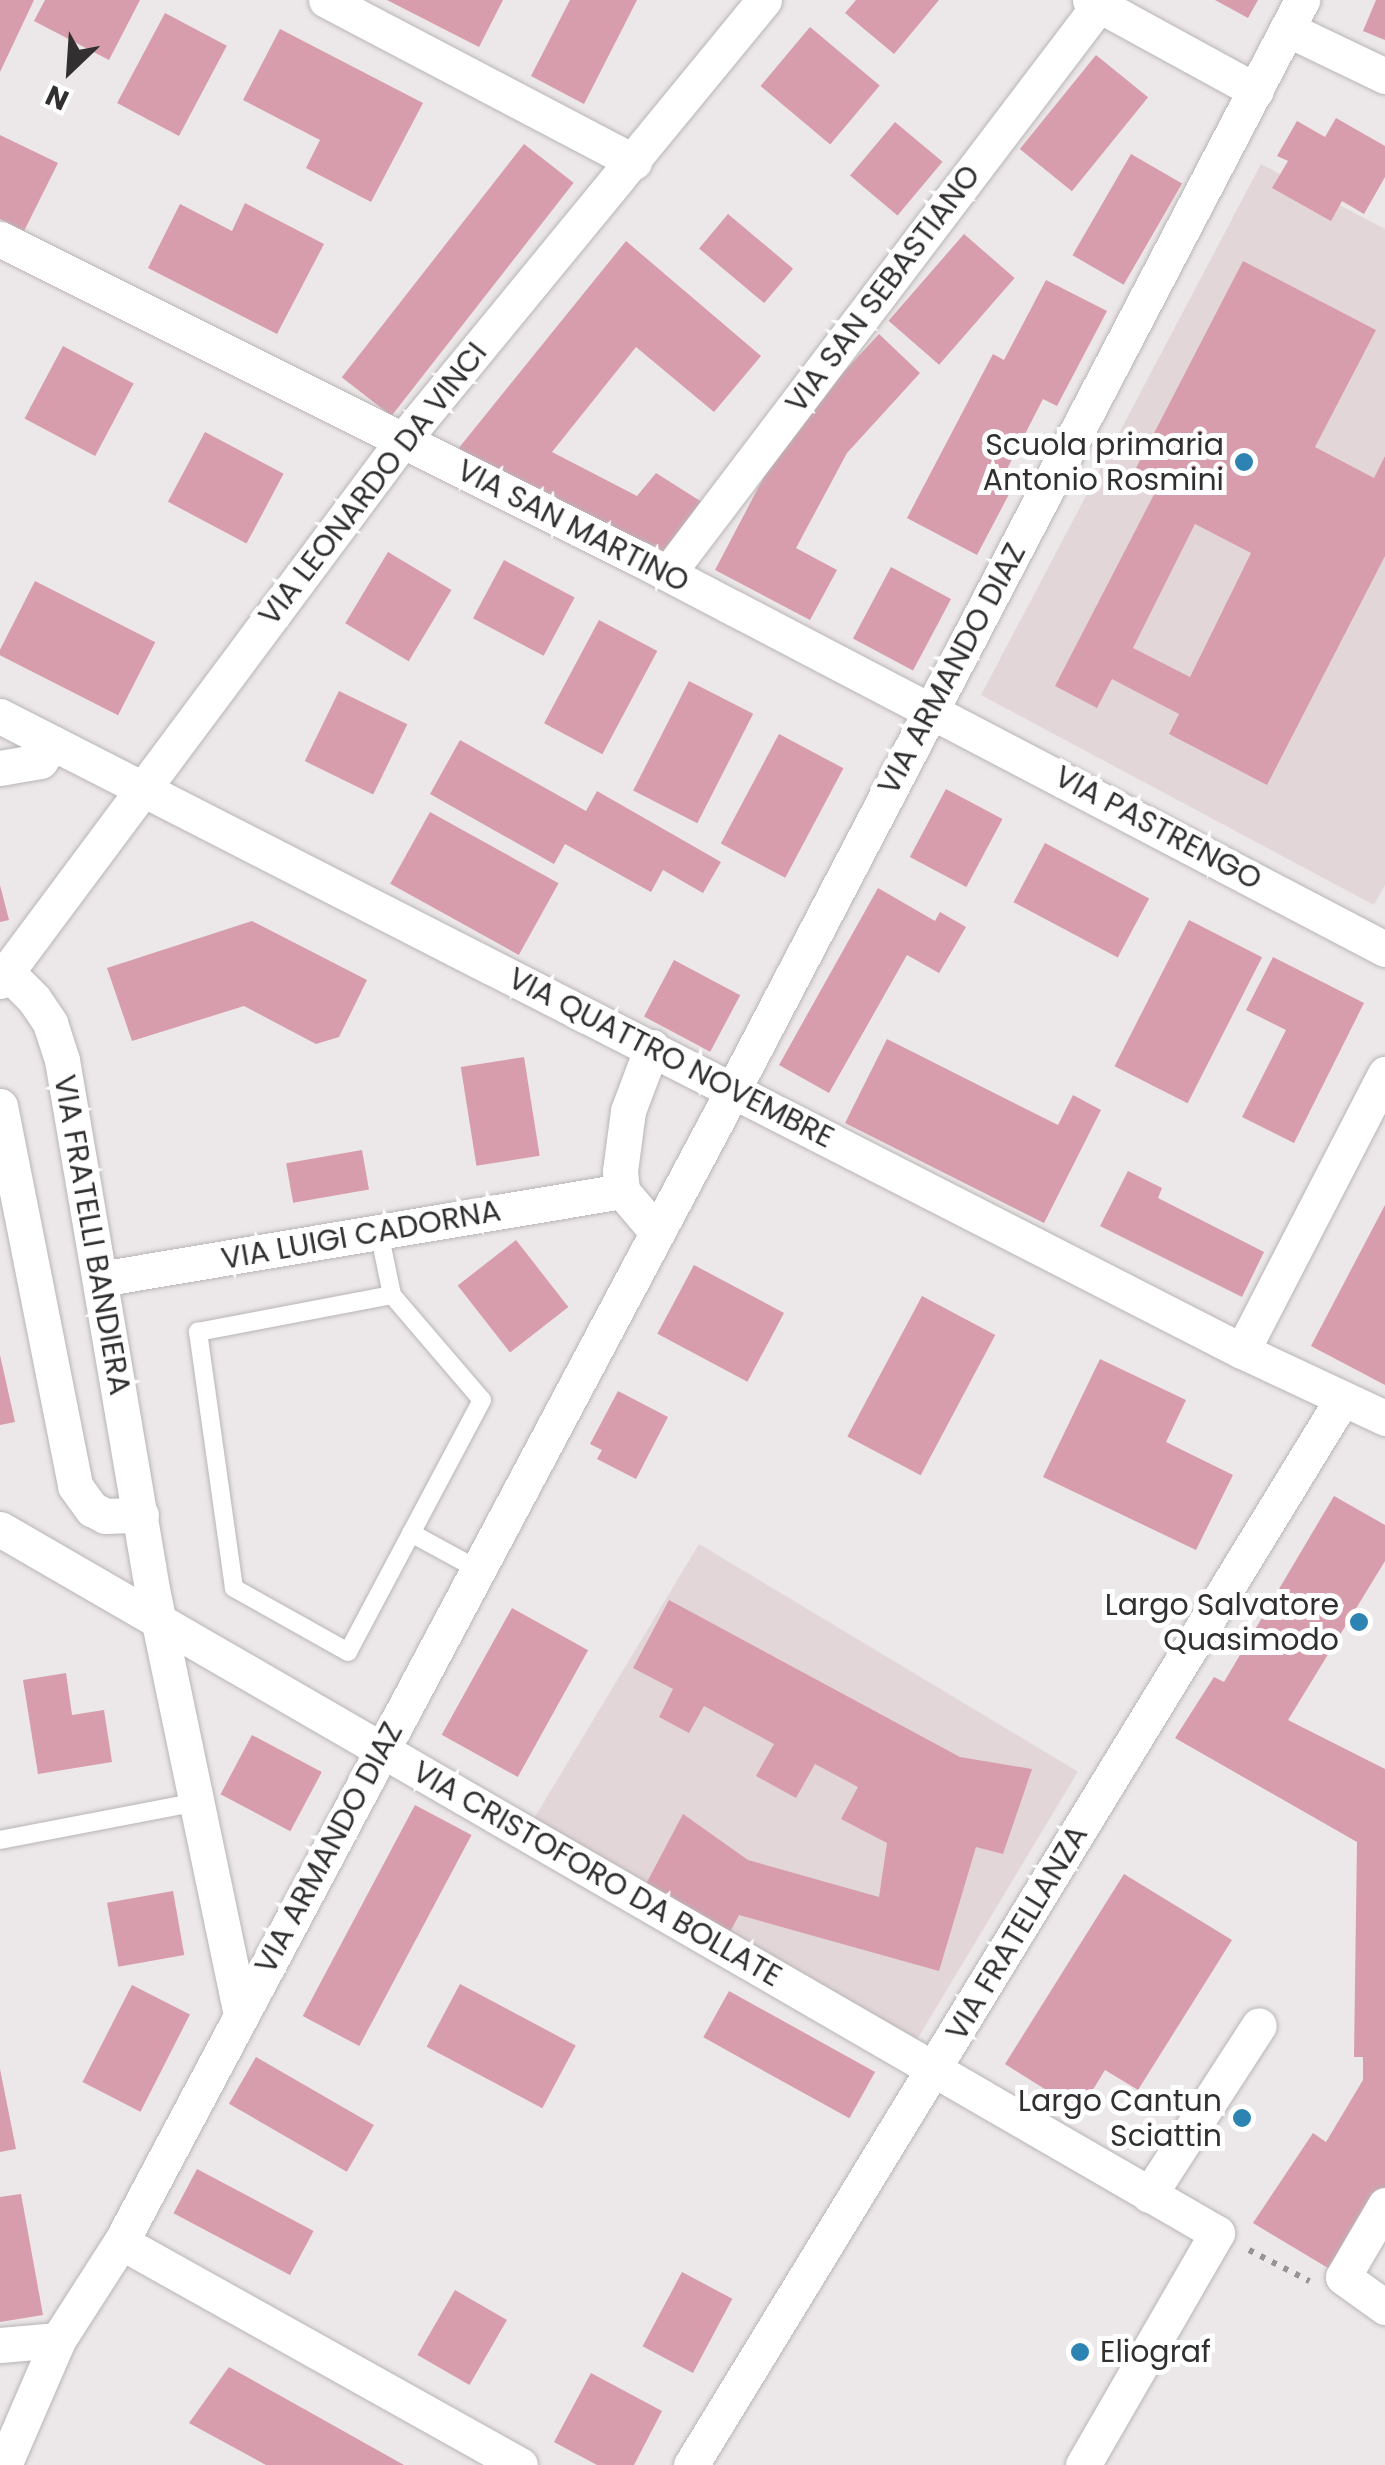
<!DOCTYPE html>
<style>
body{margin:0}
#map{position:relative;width:1385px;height:2465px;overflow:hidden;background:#ece7e8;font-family:Poppins,sans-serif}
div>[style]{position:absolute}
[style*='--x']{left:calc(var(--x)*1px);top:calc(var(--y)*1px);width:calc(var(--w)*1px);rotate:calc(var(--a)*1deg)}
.built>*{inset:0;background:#e3d6d9;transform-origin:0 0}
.building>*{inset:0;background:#d79dac;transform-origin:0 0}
.path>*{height:6px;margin-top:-3px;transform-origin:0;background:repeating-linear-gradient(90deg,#979394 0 5px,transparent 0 13px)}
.roads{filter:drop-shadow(0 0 2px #b9b5b6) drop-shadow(0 0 2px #b9b5b6)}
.lane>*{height:18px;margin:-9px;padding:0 9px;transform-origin:9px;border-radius:9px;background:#fff}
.street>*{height:35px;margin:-17.5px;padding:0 17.5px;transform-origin:17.5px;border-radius:17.5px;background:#fff}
.dots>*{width:28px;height:28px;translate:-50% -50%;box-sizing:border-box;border:5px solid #fff;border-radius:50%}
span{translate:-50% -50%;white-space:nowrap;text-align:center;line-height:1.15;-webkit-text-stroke:10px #fff;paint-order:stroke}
.street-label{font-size:30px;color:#312f30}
.poi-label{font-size:30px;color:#312f30}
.right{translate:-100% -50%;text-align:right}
.left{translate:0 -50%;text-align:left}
.north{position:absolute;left:20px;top:20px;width:100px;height:100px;-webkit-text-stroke:8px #fff;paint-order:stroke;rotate:205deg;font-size:28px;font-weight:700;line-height:40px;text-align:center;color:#312f30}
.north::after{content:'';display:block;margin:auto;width:35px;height:45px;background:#312f30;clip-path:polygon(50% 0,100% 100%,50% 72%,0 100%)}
</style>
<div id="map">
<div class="built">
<i style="clip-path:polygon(1261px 164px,1385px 229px,1385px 885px,1374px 905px,981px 695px)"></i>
<i style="left:699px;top:1544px;width:442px;height:320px;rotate:31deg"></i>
</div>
<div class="building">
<i style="clip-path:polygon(0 0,34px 0,0 72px)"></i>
<i style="clip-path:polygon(45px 0,140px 0,109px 60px,34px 21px)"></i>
<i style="clip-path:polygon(387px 0,503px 0,479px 47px)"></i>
<i style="clip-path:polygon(570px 0,637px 0,584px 104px,531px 76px)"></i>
<i style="clip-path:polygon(856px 0,939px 0,894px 54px,845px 13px)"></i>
<i style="clip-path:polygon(1215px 0,1258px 0,1248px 18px)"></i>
<i style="clip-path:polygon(1376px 0,1385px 0,1385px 40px,1363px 31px)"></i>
<i style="left:165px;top:13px;width:70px;height:102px;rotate:28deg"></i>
<i style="left:810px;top:27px;width:91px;height:77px;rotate:40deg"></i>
<i style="clip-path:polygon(280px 29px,423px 103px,371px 202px,306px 168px,320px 140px,243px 100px)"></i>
<i style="left:1096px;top:55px;width:67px;height:121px;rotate:39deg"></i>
<i style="clip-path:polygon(1336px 118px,1385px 146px,1385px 177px,1364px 214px,1342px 201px,1331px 221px,1272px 188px,1288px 161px,1277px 156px,1297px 121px,1325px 137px)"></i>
<i style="left:895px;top:122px;width:62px;height:70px;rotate:40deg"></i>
<i style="clip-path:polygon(0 135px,58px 163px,24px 231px,0 219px)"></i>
<i style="left:524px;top:144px;width:63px;height:296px;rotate:38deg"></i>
<i style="left:1131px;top:154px;width:59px;height:117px;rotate:30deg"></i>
<i style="clip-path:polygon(245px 203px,324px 244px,277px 334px,148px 268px,180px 204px,232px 231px)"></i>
<i style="left:728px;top:214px;width:85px;height:45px;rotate:40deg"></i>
<i style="left:964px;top:234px;width:67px;height:115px;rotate:41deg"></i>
<i style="clip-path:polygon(626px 241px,761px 356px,714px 412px,636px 347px,552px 452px,637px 496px,656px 473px,705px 504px,667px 559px,458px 449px)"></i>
<i style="clip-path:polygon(evenodd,1243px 261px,1376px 330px,1315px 447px,1374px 478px,1385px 456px,1385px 556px,1267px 785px,1169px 734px,1179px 714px,1112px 679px,1097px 708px,1055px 686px,1161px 481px,1136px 468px,1243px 261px,1195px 524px,1251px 553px,1190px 677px,1133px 648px,1195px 524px)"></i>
<i style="clip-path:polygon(1046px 280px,1107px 311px,1057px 406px,1043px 399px,1005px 473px,1017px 479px,977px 555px,907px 518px,993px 354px,1004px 360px)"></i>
<i style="clip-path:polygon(879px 334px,920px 373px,847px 453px,796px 548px,837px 570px,810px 620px,715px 570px,787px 433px)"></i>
<i style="left:63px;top:346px;width:80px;height:82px;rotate:28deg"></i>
<i style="left:205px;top:432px;width:89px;height:79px;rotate:28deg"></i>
<i style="left:388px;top:552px;width:74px;height:83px;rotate:31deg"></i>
<i style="left:504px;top:560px;width:80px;height:66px;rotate:28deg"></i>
<i style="left:891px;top:567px;width:68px;height:81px;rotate:28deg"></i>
<i style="left:35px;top:581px;width:135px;height:82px;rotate:27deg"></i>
<i style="left:599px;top:620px;width:66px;height:117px;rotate:28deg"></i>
<i style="left:689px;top:681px;width:72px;height:123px;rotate:27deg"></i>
<i style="left:339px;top:691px;width:76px;height:78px;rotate:26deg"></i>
<i style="left:779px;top:734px;width:73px;height:124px;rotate:28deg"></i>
<i style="clip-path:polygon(460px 740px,586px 811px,597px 791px,721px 862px,703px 893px,663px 870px,651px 892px,565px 844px,554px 864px,430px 794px)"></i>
<i style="left:946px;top:789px;width:64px;height:77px;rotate:28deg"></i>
<i style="left:430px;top:812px;width:147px;height:82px;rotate:29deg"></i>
<i style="left:1045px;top:843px;width:118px;height:67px;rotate:28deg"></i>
<i style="clip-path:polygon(0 885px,9px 920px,0 922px)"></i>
<i style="clip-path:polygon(878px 888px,935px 921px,940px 912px,966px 927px,939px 973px,907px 955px,829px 1093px,779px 1065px)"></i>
<i style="left:1189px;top:920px;width:82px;height:164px;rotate:27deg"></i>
<i style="clip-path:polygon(252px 921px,367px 980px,339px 1037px,316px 1044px,244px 1006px,132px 1041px,107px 968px)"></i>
<i style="clip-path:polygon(1273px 957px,1364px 1003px,1294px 1143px,1242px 1117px,1286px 1030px,1246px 1010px)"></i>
<i style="left:674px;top:960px;width:75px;height:64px;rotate:28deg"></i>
<i style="clip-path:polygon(887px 1039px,1058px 1125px,1073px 1095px,1101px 1110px,1044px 1223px,845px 1123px)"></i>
<i style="left:524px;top:1057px;width:100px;height:64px;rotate:81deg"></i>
<i style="left:362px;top:1150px;width:40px;height:77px;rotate:80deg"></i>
<i style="clip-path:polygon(1128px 1171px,1162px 1188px,1158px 1198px,1264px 1252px,1242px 1297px,1100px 1226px)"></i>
<i style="clip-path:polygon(1385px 1205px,1385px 1385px,1311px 1346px)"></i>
<i style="left:516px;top:1240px;width:85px;height:74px;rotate:52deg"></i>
<i style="left:694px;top:1265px;width:102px;height:78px;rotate:28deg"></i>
<i style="left:922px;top:1296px;width:83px;height:159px;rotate:28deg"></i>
<i style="clip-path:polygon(0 1355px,15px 1422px,0 1425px)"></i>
<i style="clip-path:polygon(1100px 1359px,1186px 1400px,1166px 1442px,1233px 1475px,1196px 1550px,1043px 1477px)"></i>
<i style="clip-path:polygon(618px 1391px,668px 1417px,636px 1479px,597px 1459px,602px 1450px,590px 1444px)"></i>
<i style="clip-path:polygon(1334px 1496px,1385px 1525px,1385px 1561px,1288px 1720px,1385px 1769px,1385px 2205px,1343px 2277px,1253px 2223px,1313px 2133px,1326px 2142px,1363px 2080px,1363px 2057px,1354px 2057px,1357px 1842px,1175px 1738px,1214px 1677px,1224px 1682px)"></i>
<i style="clip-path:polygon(669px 1600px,960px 1757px,1032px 1769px,1003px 1854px,976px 1847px,939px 1971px,739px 1915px,730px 1932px,646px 1884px,683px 1814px,748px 1860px,879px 1897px,887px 1843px,841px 1819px,858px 1787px,815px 1764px,796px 1798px,756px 1776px,774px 1744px,704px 1706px,689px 1733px,659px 1717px,673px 1689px,633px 1668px)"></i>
<i style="left:512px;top:1608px;width:87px;height:145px;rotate:29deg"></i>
<i style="clip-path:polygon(66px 1673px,72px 1715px,104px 1710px,112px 1762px,38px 1774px,23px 1680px)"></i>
<i style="left:252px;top:1735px;width:79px;height:67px;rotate:28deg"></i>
<i style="left:415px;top:1805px;width:64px;height:239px;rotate:28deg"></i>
<i style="clip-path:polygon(1124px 1874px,1232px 1940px,1138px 2090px,1105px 2070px,1080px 2111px,1005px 2064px)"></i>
<i style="left:173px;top:1891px;width:65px;height:67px;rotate:80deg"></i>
<i style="left:460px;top:1984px;width:131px;height:71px;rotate:28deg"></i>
<i style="left:132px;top:1985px;width:65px;height:109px;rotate:27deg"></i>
<i style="left:729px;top:1991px;width:167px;height:53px;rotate:29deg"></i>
<i style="left:256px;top:2057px;width:136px;height:54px;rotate:30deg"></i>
<i style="clip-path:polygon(0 2069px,16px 2149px,0 2152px)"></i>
<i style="left:197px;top:2169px;width:132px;height:50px;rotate:28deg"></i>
<i style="clip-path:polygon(21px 2194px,43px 2315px,0 2322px,0 2197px)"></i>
<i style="left:682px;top:2272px;width:57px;height:84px;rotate:28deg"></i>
<i style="left:455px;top:2290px;width:60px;height:75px;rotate:30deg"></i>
<i style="clip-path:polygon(229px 2367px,404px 2465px,266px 2465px,189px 2423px)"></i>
<i style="clip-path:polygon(591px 2373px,662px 2411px,634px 2465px,597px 2465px,554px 2442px)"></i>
</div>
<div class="path">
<i style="--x:1249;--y:2250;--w:68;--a:27.3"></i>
</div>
<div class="roads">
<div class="lane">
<i style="--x:379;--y:1232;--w:64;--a:78.3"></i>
<i style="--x:392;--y:1295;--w:138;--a:49.4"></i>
<i style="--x:482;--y:1400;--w:285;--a:118"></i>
<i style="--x:348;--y:1652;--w:131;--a:-150.7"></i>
<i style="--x:234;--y:1588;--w:259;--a:-98"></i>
<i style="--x:198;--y:1332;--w:197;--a:-10.8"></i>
<i style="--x:411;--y:1533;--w:75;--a:28.6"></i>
<i style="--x:0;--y:1840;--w:202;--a:-10.9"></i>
</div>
<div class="street">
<i style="--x:326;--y:0;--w:348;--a:27.7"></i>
<i style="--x:1090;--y:0;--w:189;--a:28.7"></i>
<i style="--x:1287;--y:29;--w:109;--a:25.6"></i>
<i style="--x:0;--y:239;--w:713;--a:26.57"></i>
<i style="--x:638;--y:558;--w:843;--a:27.63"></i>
<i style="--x:668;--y:573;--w:712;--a:-52.82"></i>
<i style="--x:0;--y:716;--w:1395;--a:27.08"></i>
<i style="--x:1242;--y:1351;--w:158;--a:25.1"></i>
<i style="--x:0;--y:768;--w:41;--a:-9.9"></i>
<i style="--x:40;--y:761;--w:22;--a:-54"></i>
<i style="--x:7;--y:972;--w:38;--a:45"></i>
<i style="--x:34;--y:999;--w:29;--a:56"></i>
<i style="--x:50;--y:1023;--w:39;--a:72"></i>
<i style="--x:62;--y:1060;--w:537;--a:80.34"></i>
<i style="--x:152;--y:1589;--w:434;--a:78.2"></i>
<i style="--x:0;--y:981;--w:675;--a:-53.32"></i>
<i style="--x:403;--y:440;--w:569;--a:-50.63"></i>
<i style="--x:652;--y:1047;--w:68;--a:110.6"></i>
<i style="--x:628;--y:1111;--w:61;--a:97.6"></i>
<i style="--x:620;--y:1171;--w:20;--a:84"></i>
<i style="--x:622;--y:1191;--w:52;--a:49.6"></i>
<i style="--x:0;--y:1106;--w:387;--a:78.8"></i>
<i style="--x:75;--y:1486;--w:29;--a:54"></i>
<i style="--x:92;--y:1509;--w:15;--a:28"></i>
<i style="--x:105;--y:1516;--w:36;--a:-2"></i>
<i style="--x:100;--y:1279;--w:529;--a:-9.57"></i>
<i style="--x:1242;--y:1351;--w:312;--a:-62.7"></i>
<i style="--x:0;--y:1529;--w:1406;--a:30.05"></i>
<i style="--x:1217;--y:2233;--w:268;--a:120"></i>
<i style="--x:1149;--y:2195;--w:202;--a:-57.1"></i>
<i style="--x:1385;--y:2205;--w:83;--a:120.3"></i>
<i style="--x:1343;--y:2277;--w:52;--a:35.5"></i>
<i style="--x:121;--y:2242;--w:457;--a:29.2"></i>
<i style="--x:0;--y:2345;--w:58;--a:-4.9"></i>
<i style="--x:4;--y:2465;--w:136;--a:-66.6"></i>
<i style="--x:58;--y:2340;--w:117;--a:-57.3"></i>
<i style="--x:121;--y:2242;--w:1304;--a:-62.02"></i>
<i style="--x:733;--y:1090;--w:1230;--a:-62.43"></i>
<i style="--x:691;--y:2465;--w:1247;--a:-58.58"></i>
</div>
</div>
<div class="dots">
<i style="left:1244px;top:462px;background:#2d84b3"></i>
<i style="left:1359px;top:1622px;background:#2d84b3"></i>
<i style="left:1242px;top:2118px;background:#2d84b3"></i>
<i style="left:1080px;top:2352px;background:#2d84b3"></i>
</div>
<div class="street-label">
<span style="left:883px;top:289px;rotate:-53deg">VIA SAN SEBASTIANO</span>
<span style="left:373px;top:484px;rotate:-52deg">VIA LEONARDO DA VINCI</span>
<span style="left:573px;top:526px;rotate:27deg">VIA SAN MARTINO</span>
<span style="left:952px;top:669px;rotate:-62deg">VIA ARMANDO DIAZ</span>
<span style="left:1158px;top:828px;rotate:28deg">VIA PASTRENGO</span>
<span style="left:671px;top:1058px;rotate:27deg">VIA QUATTRO NOVEMBRE</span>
<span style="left:92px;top:1235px;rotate:80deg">VIA FRATELLI BANDIERA</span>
<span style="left:361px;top:1235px;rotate:-10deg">VIA LUIGI CADORNA</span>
<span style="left:329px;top:1848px;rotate:-62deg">VIA ARMANDO DIAZ</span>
<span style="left:597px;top:1874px;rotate:30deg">VIA CRISTOFORO DA BOLLATE</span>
<span style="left:1017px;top:1933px;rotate:-59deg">VIA FRATELLANZA</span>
</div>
<div class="poi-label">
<span class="right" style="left:1224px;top:462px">Scuola primaria<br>Antonio Rosmini</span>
<span class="right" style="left:1339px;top:1622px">Largo Salvatore<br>Quasimodo</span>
<span class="right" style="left:1222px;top:2118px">Largo Cantun<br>Sciattin</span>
<span class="left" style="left:1100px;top:2352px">Eliograf</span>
</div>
<div class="north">N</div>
</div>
